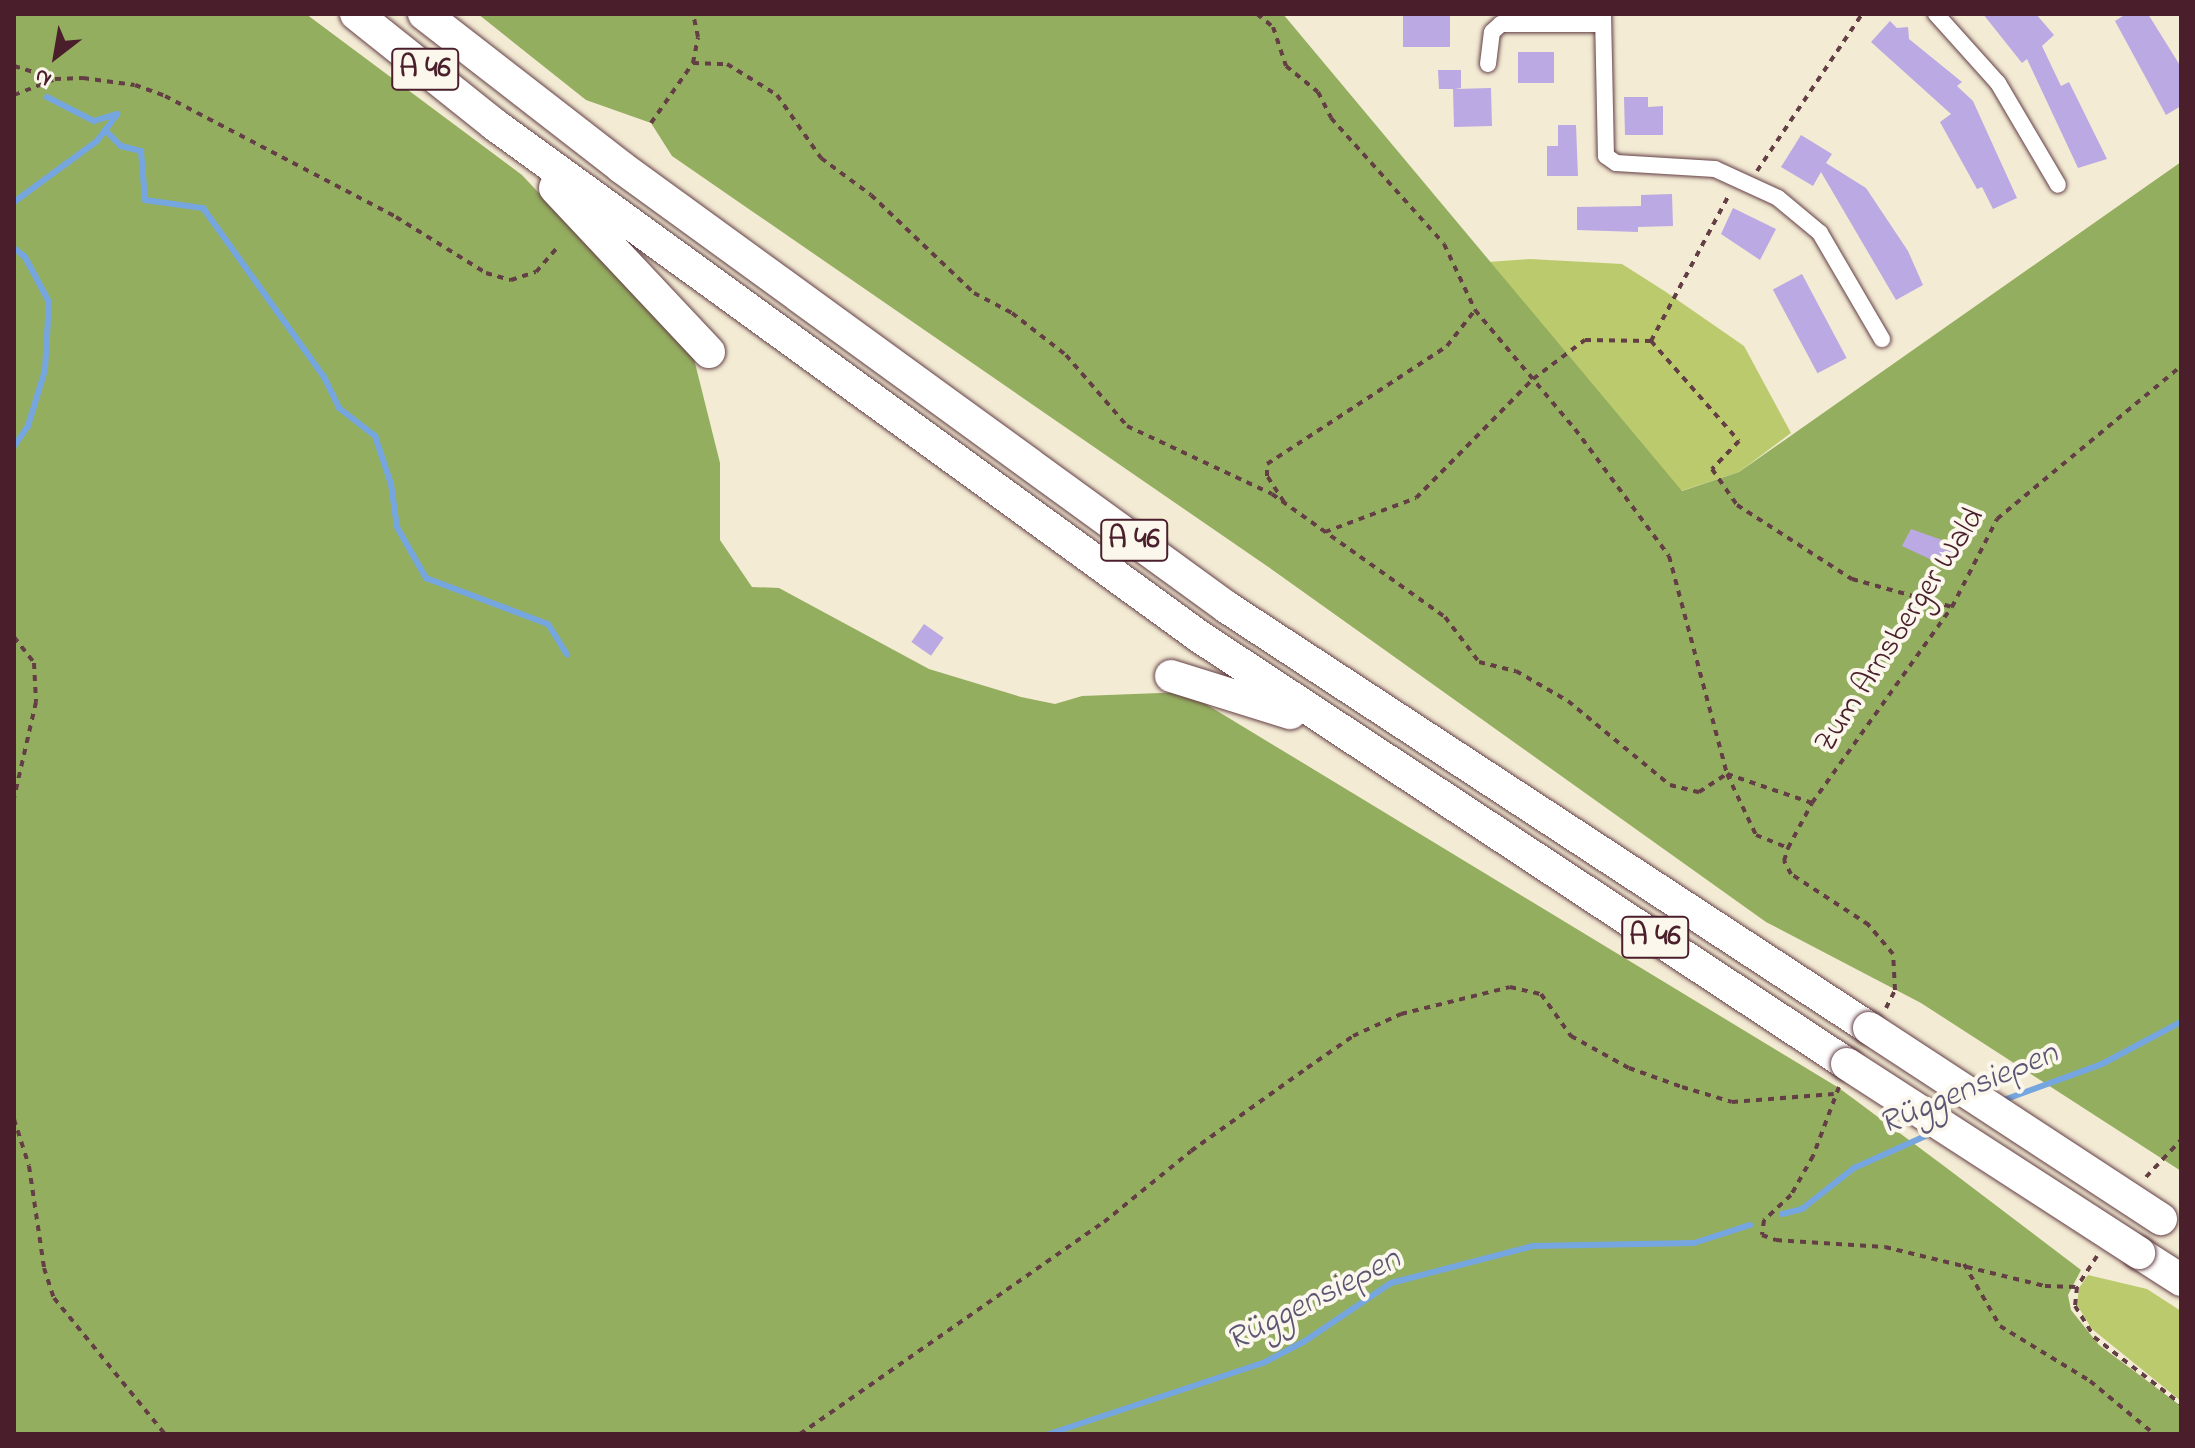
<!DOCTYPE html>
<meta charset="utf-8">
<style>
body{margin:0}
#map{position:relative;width:2195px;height:1448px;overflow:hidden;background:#f3ebd4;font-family:"Indie Flower",sans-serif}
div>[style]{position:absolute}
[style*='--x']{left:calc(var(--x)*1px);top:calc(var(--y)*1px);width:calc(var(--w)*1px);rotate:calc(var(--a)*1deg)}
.green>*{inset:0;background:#bbca6c}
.forest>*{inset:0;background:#94ae60}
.stream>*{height:6px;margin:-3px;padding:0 3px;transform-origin:3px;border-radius:3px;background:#76a6e0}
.building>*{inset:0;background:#bba9e3;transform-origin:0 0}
.path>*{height:4px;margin-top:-2px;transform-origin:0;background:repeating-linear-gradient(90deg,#633e44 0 6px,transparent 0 12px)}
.roads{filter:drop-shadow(0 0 2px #633e44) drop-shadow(0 0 2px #633e44)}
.minor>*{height:16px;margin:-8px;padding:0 8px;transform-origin:8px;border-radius:8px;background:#fff}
.motorway>*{height:32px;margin:-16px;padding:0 16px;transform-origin:16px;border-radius:16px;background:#fff}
.bridges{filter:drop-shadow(0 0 2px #633e44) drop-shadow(0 0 2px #633e44)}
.motorway-bridge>*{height:32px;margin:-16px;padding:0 16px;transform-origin:16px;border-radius:16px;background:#fff}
span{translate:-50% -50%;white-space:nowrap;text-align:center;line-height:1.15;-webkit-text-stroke:8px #fbf7ec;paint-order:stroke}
.shield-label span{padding:2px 6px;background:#fbf7ec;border:2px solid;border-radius:6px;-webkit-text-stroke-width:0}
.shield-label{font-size:30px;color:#4a1f2b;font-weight:700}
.street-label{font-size:32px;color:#4a1f2b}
.water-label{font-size:34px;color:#5c5573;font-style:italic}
.frame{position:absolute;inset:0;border:16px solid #4a1f2b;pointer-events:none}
.north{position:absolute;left:16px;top:16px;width:80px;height:80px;-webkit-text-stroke:6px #fbf7ec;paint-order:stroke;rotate:211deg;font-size:22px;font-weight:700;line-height:32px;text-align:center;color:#4a1f2b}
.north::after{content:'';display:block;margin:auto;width:28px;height:36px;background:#4a1f2b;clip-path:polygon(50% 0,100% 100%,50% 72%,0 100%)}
</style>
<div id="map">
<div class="green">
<i style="clip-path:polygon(1530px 259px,1622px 264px,1666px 292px,1744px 346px,1791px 433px,1739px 472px,1681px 491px,1488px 262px)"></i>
<i style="clip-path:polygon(2088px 1275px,2147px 1289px,2181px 1311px,2181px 1401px,2092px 1329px,2077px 1305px,2079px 1288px)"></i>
</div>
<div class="forest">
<i style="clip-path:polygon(14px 14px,306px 14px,522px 175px,694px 359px,720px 463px,720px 540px,752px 587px,779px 588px,929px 669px,1021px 697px,1055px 704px,1082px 696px,1186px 692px,1839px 1088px,1944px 1166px,2081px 1270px,2068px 1295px,2071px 1310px,2099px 1345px,2181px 1406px,2181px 1434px,14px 1434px)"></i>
<i style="clip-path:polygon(478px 14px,1283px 14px,1682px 491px,1739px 472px,2181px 162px,2181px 1171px,1921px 1003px,1766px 922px,1274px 571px,672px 156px,651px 123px,586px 100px)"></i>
</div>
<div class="stream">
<i style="--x:47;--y:97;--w:53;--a:27.1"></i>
<i style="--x:94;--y:121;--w:24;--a:-17"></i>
<i style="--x:105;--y:130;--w:23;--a:45"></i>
<i style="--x:121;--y:146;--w:21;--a:14"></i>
<i style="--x:141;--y:151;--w:49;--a:85.3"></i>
<i style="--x:145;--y:200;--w:59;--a:7.9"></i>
<i style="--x:203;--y:208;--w:208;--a:54.4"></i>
<i style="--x:324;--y:377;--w:34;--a:64"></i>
<i style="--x:339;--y:408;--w:46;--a:37.9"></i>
<i style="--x:375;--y:436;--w:51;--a:71.6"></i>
<i style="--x:391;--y:484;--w:43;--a:82.1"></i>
<i style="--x:397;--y:527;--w:59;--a:60.4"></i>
<i style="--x:426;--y:578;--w:130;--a:20.7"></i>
<i style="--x:548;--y:624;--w:36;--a:58"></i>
<i style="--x:14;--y:202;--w:103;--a:-36.3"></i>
<i style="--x:97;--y:141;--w:34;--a:-53"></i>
<i style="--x:14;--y:248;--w:14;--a:39"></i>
<i style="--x:25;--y:257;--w:51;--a:61.9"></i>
<i style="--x:49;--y:302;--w:68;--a:93.4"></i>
<i style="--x:45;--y:370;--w:59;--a:106.9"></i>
<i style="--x:28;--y:426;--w:24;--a:125"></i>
<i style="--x:2001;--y:1101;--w:108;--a:-20.1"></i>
<i style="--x:2102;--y:1064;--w:89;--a:-28"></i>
<i style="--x:1782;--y:1214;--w:21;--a:-14"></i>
<i style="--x:1802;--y:1209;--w:66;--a:-38.3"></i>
<i style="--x:1854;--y:1168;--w:85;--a:-24.2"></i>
<i style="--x:1049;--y:1434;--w:225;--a:-18.4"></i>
<i style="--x:1263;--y:1363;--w:47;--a:-27.6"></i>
<i style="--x:1305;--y:1341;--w:104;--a:-34"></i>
<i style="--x:1391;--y:1283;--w:147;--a:-14.6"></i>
<i style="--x:1533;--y:1246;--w:161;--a:-1.1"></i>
<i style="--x:1694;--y:1243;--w:59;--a:-17.8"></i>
</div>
<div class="building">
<i style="left:1403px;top:14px;width:47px;height:33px"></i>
<i style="clip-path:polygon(1983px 14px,2036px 14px,2054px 35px,2042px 46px,2061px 86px,2069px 82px,2107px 159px,2078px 168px,2027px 59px,2022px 63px)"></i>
<i style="clip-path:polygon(2126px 14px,2148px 14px,2181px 67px,2181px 106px,2166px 115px,2115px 21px)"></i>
<i style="clip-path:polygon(1890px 21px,1897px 28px,1908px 27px,1909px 39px,1962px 82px,1957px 86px,1973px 101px,2017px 198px,1993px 209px,1982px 187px,1977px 189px,1940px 122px,1951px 114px,1871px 42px)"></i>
<i style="left:1518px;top:52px;width:36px;height:31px"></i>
<i style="clip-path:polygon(1438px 70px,1461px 70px,1461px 88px,1455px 89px,1491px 88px,1492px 126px,1454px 127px,1453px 89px,1439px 89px)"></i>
<i style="clip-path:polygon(1624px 97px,1648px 97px,1648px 107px,1663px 106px,1663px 135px,1625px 135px)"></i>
<i style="clip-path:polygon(1558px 125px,1576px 125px,1578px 176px,1547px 176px,1547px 146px,1558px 146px)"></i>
<i style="clip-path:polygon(1801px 135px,1832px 154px,1826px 163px,1866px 188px,1908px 251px,1923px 285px,1896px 300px,1821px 172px,1813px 186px,1781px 167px)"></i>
<i style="clip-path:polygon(1672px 194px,1673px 226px,1638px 227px,1638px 232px,1577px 230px,1577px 207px,1641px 206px,1641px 195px)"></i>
<i style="clip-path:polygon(1733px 208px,1776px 229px,1760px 260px,1721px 234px)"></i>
<i style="left:1802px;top:274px;width:95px;height:33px;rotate:62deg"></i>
<i style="clip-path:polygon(1911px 529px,1959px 546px,1949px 568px,1902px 546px)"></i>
<i style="left:924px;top:624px;width:24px;height:22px;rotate:35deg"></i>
</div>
<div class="path">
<i style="--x:1257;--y:14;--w:21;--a:39"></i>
<i style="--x:1273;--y:27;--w:41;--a:71.6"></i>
<i style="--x:1286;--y:66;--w:41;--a:39.1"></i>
<i style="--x:1318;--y:92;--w:29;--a:63"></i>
<i style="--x:1331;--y:118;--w:169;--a:48.1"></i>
<i style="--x:1444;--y:244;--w:73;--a:64.8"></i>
<i style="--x:1475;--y:310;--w:155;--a:50"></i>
<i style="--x:1575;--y:429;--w:158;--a:53.5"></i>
<i style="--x:1669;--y:556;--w:226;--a:75.1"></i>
<i style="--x:1727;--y:774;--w:68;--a:64.6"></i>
<i style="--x:1756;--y:835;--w:35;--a:22"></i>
<i style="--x:693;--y:63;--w:34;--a:2"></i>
<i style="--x:727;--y:64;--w:59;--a:31.8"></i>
<i style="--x:777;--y:95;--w:77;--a:55.1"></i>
<i style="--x:821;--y:158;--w:62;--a:36.5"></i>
<i style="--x:871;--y:195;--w:142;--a:43.6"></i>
<i style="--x:974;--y:293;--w:43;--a:27.8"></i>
<i style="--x:1012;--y:313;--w:68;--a:37.9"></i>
<i style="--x:1066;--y:355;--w:94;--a:49.3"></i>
<i style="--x:1127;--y:426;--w:160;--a:25.1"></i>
<i style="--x:1272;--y:494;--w:212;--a:35.4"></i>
<i style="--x:1445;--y:617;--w:56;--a:52.9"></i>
<i style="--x:1479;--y:662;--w:38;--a:14"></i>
<i style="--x:1516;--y:671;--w:60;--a:30"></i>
<i style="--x:1568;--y:701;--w:132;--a:39.5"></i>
<i style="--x:1670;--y:785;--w:30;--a:14"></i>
<i style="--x:1699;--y:792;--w:33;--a:-33"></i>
<i style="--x:1727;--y:774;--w:90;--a:18.8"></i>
<i style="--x:14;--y:66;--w:41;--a:17.1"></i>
<i style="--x:14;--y:95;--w:44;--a:-21.3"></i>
<i style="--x:55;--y:79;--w:28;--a:-2"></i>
<i style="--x:83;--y:78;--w:52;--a:7.7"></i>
<i style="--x:135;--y:85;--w:32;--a:20"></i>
<i style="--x:165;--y:96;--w:261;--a:27.6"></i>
<i style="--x:396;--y:217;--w:106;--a:31.9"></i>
<i style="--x:486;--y:273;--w:26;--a:16"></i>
<i style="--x:511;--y:280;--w:26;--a:-18"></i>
<i style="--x:536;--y:272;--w:35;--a:-49"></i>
<i style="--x:651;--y:123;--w:73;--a:-55"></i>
<i style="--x:693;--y:63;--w:26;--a:-79"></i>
<i style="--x:698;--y:37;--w:24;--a:-102"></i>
<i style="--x:1757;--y:171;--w:189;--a:-56.2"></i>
<i style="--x:1651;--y:341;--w:166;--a:-61.9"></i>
<i style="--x:1284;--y:502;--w:31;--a:-123"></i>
<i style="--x:1267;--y:476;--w:12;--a:-90"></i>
<i style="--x:1267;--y:464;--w:215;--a:-33.2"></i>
<i style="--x:1447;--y:346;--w:46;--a:-52.1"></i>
<i style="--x:1325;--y:532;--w:97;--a:-20.5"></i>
<i style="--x:1416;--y:498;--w:167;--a:-45.5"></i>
<i style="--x:1533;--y:379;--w:65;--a:-36.9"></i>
<i style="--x:1585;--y:340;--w:66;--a:0.9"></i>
<i style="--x:1651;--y:341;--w:133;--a:48.7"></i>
<i style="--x:1739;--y:441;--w:39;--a:134"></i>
<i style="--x:1712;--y:469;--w:44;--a:55.2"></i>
<i style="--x:1737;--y:505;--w:137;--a:32.8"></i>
<i style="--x:1852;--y:579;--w:104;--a:15.6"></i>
<i style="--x:14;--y:637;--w:33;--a:52"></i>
<i style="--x:34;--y:663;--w:39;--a:87"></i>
<i style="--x:36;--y:702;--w:98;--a:102.9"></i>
<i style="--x:1886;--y:1008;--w:20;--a:-63"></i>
<i style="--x:1895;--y:990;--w:36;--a:-93"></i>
<i style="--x:1893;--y:954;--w:38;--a:-130"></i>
<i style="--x:1869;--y:925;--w:93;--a:-146.8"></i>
<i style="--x:1791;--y:874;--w:15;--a:-118"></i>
<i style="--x:1784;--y:861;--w:14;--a:-73"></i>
<i style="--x:1788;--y:848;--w:51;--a:-61.9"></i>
<i style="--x:1812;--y:803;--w:241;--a:-54.5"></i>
<i style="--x:1952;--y:607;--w:99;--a:-62.9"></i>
<i style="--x:1997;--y:519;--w:239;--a:-39.7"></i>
<i style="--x:1839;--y:1087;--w:74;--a:110.6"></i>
<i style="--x:1813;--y:1156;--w:45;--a:119.4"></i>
<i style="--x:1791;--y:1195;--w:37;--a:137"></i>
<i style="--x:1764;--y:1220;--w:15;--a:98"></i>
<i style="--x:1762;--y:1235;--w:15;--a:20"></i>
<i style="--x:1776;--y:1240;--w:109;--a:3.7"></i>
<i style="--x:1885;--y:1247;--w:165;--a:13.7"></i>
<i style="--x:2045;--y:1286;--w:32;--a:2"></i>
<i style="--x:14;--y:1119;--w:49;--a:72.3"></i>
<i style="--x:29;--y:1166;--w:103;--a:81.6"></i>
<i style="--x:44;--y:1268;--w:32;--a:72"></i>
<i style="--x:54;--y:1298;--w:176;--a:50.8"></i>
<i style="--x:2146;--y:1177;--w:51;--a:-46.6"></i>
<i style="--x:2097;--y:1256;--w:37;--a:123"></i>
<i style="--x:2077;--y:1287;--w:19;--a:96"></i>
<i style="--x:2075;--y:1306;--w:36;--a:58"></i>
<i style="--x:2094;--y:1337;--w:110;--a:37.6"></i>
<i style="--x:1964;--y:1264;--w:72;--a:59.9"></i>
<i style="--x:2000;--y:1326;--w:105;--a:31.4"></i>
<i style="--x:2090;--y:1381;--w:83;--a:39.6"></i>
<i style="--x:800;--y:1434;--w:371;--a:-34.9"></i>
<i style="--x:1104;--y:1222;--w:112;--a:-39.2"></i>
<i style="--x:1191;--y:1151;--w:143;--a:-35.6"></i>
<i style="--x:1307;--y:1068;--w:56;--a:-34.8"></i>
<i style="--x:1353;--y:1036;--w:53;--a:-24.6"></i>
<i style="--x:1401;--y:1014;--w:112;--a:-13.9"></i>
<i style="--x:1510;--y:987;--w:32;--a:13"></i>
<i style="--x:1541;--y:994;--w:52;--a:54.5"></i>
<i style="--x:1571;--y:1036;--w:66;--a:28.9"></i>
<i style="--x:1629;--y:1068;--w:56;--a:19.7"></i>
<i style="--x:1682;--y:1087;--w:52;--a:16.7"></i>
<i style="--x:1732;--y:1102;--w:102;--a:-4.5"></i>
</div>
<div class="roads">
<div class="minor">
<i style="--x:1603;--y:14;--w:142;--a:88.8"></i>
<i style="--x:1606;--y:156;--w:12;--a:35"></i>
<i style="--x:1616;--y:163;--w:99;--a:3.5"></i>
<i style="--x:1715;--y:169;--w:69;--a:24.7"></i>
<i style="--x:1778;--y:198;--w:55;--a:39.8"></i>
<i style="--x:1820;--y:233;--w:123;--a:59.7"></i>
<i style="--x:1936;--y:14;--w:93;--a:48.1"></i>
<i style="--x:1998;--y:83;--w:118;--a:59.5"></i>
<i style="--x:1488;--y:64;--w:32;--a:-83"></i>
<i style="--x:1492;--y:32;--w:12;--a:-42"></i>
<i style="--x:1501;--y:24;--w:102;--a:0"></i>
</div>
<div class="motorway">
<i style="--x:356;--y:14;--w:178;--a:38.6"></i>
<i style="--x:495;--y:125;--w:871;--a:35.99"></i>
<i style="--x:1200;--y:637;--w:775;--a:33.42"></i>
<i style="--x:424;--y:14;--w:249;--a:37.8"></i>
<i style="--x:621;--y:167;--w:750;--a:36"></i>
<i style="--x:1228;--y:608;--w:766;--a:33.23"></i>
<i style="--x:555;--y:188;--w:225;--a:46.8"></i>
<i style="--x:1171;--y:676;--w:125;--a:17.3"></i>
<i style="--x:2139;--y:1253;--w:50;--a:32.7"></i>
</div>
</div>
<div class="bridges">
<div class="motorway-bridge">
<i style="--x:1869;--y:1028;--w:349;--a:33.2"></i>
<i style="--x:1847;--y:1064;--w:348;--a:32.9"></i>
</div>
</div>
<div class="shield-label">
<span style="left:425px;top:69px">A 46</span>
<span style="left:1134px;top:540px">A 46</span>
<span style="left:1655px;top:937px">A 46</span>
</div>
<div class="street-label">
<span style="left:1901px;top:631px;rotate:-57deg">Zum Arnsberger Wald</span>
</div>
<div class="water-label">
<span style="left:1969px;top:1090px;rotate:-23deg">Rüggensiepen</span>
<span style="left:1314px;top:1301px;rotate:-27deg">Rüggensiepen</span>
</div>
<div class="frame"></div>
<div class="north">N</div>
</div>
